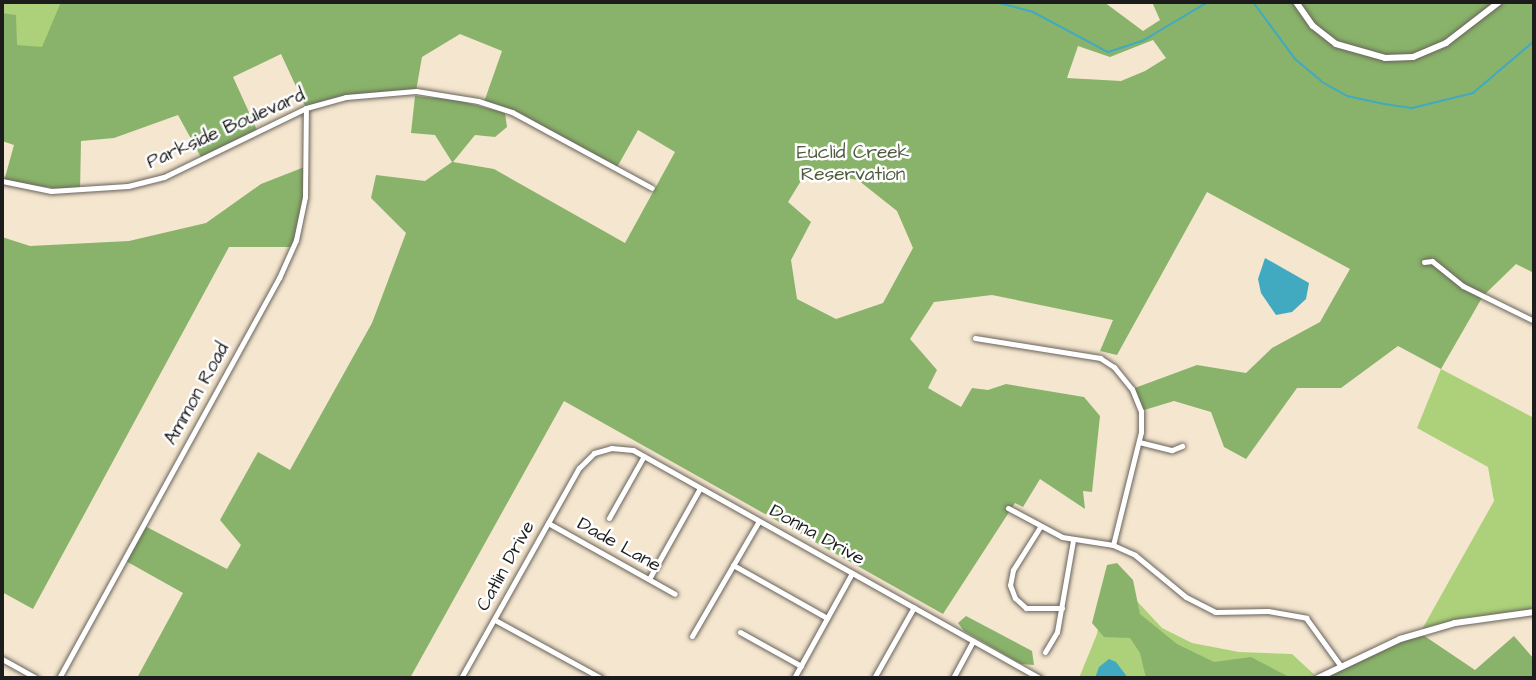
<!DOCTYPE html>
<style>
body{margin:0}
#map{position:relative;width:1536px;height:680px;overflow:hidden;background:#f5e6cf;font-family:"Architects Daughter",sans-serif}
div>[style]{position:absolute}
[style*='--x']{left:calc(var(--x)*1px);top:calc(var(--y)*1px);width:calc(var(--w)*1px);rotate:calc(var(--a)*1deg)}
.green>*{inset:0;background:#acd17a}
.forest>*{inset:0;background:#89b36a}
.water>*{inset:0;background:#41aac1}
.stream>*{height:2px;margin:-1px;padding:0 1px;transform-origin:1px;border-radius:1px;background:#41aac1}
.roads{filter:drop-shadow(0 0 2px #68635b) drop-shadow(0 0 2px #68635b)}
.minor>*{height:5px;margin:-2.5px;padding:0 2.5px;transform-origin:2.5px;border-radius:2.5px;background:#fff}
.tertiary>*{height:6px;margin:-3px;padding:0 3px;transform-origin:3px;border-radius:3px;background:#fff}
span{translate:-50% -50%;white-space:nowrap;text-align:center;line-height:1.15;-webkit-text-stroke:5px #fff;paint-order:stroke}
.street-label{font-size:19px;color:#1c1c1c}
.park-label{font-size:19px;color:#4e5b3d}
.frame{position:absolute;inset:0;border:4px solid #1c1c1c;pointer-events:none}
</style>
<div id="map">
<div class="green">
<i style="clip-path:polygon(2px 2px,186px 2px,2px 66px)"></i>
<i style="clip-path:polygon(1441px 369px,1534px 418px,1534px 612px,1455px 623px,1420px 633px,1494px 501px,1488px 467px,1417px 428px)"></i>
<i style="clip-path:polygon(1107px 581px,1135px 599px,1162px 628px,1192px 643px,1239px 652px,1292px 654px,1318px 678px,1079px 678px,1097px 634px)"></i>
</div>
<div class="forest">
<i style="clip-path:polygon(evenodd,61px 2px,1104px 2px,1143px 31px,1160px 20px,1152px 2px,1534px 2px,1534px 273px,1516px 264px,1483px 296px,1441px 369px,1398px 346px,1341px 388px,1297px 388px,1246px 459px,1224px 447px,1211px 412px,1174px 401px,1141px 411px,1132px 389px,1197px 365px,1246px 373px,1272px 348px,1320px 322px,1350px 269px,1207px 192px,1117px 355px,1100px 351px,1113px 320px,992px 295px,934px 302px,910px 339px,937px 370px,928px 388px,961px 407px,972px 388px,988px 390px,1006px 384px,1084px 397px,1100px 416px,1092px 492px,1083px 491px,1085px 509px,1040px 479px,1023px 507px,1015px 503px,943px 614px,564px 401px,410px 678px,137px 678px,183px 593px,124px 560px,143px 525px,227px 569px,241px 545px,220px 520px,258px 452px,290px 470px,372px 323px,406px 233px,371px 198px,376px 175px,425px 181px,452px 162px,435px 135px,411px 133px,415px 96px,457px 100px,505px 113px,507px 127px,495px 137px,475px 135px,453px 162px,494px 169px,625px 243px,675px 152px,638px 130px,616px 169px,512px 112px,484px 102px,502px 51px,460px 34px,422px 57px,416px 91px,346px 97px,306px 108px,281px 54px,233px 77px,257px 130px,202px 159px,178px 115px,114px 138px,81px 141px,80px 192px,4px 181px,14px 145px,2px 141px,2px 13px,16px 15px,17px 45px,42px 47px,61px 2px,1153px 40px,1166px 58px,1145px 71px,1121px 81px,1067px 78px,1078px 46px,1110px 57px,1153px 40px,61px 2px,807px 171px,858px 180px,897px 211px,913px 248px,883px 303px,836px 319px,797px 299px,791px 260px,811px 222px,788px 202px,807px 171px)"></i>
<i style="clip-path:polygon(307px 166px,305px 197px,292px 247px,229px 247px,33px 609px,2px 592px,2px 237px,30px 246px,129px 241px,206px 223px,261px 184px)"></i>
<i style="clip-path:polygon(1117px 563px,1133px 580px,1140px 614px,1177px 644px,1214px 662px,1251px 657px,1291px 678px,1146px 678px,1140px 653px,1130px 638px,1104px 637px,1092px 623px,1107px 565px)"></i>
<i style="clip-path:polygon(966px 616px,1032px 651px,1034px 665px,1021px 664px,964px 631px,958px 623px)"></i>
<i style="clip-path:polygon(1420px 633px,1475px 670px,1514px 636px,1534px 659px,1534px 677px,1318px 678px,1345px 662px)"></i>
</div>
<div class="water">
<i style="clip-path:polygon(1265px 258px,1309px 283px,1306px 299px,1292px 312px,1276px 315px,1261px 293px,1258px 279px)"></i>
<i style="clip-path:polygon(1109px 659px,1116px 662px,1128px 678px,1095px 678px,1099px 667px)"></i>
</div>
<div class="stream">
<i style="--x:902;--y:2;--w:51;--a:0"></i>
<i style="--x:996;--y:2;--w:38;--a:15"></i>
<i style="--x:1033;--y:12;--w:85;--a:28.1"></i>
<i style="--x:1108;--y:52;--w:38;--a:-18"></i>
<i style="--x:1144;--y:40;--w:74;--a:-30.7"></i>
<i style="--x:1253;--y:2;--w:71;--a:53.6"></i>
<i style="--x:1295;--y:59;--w:35;--a:40"></i>
<i style="--x:1322;--y:82;--w:29;--a:29"></i>
<i style="--x:1347;--y:96;--w:38;--a:12"></i>
<i style="--x:1384;--y:104;--w:28;--a:8"></i>
<i style="--x:1412;--y:108;--w:63;--a:-13.8"></i>
<i style="--x:1473;--y:93;--w:80;--a:-40.4"></i>
</div>
<div class="roads">
<div class="minor">
<i style="--x:2;--y:181;--w:50;--a:11.5"></i>
<i style="--x:51;--y:191;--w:77;--a:-3.7"></i>
<i style="--x:128;--y:186;--w:37;--a:-14"></i>
<i style="--x:164;--y:177;--w:158;--a:-25.9"></i>
<i style="--x:306;--y:108;--w:41;--a:-15.4"></i>
<i style="--x:346;--y:97;--w:70;--a:-4.9"></i>
<i style="--x:416;--y:91;--w:63;--a:9.2"></i>
<i style="--x:478;--y:101;--w:36;--a:18"></i>
<i style="--x:512;--y:112;--w:159;--a:28.5"></i>
<i style="--x:1424;--y:262;--w:8;--a:-7"></i>
<i style="--x:1432;--y:261;--w:40;--a:39"></i>
<i style="--x:1463;--y:286;--w:79;--a:26.2"></i>
<i style="--x:975;--y:338;--w:127;--a:9.1"></i>
<i style="--x:1100;--y:358;--w:17;--a:33"></i>
<i style="--x:1114;--y:367;--w:28;--a:51"></i>
<i style="--x:1132;--y:389;--w:24;--a:68"></i>
<i style="--x:1141;--y:411;--w:21;--a:90"></i>
<i style="--x:1141;--y:432;--w:116;--a:103.9"></i>
<i style="--x:1139;--y:442;--w:34;--a:14"></i>
<i style="--x:1172;--y:450;--w:11;--a:-22"></i>
<i style="--x:1008;--y:508;--w:61;--a:28.2"></i>
<i style="--x:1062;--y:537;--w:52;--a:8.9"></i>
<i style="--x:1113;--y:545;--w:24;--a:24"></i>
<i style="--x:1135;--y:555;--w:66;--a:39.5"></i>
<i style="--x:1186;--y:597;--w:33;--a:27"></i>
<i style="--x:1215;--y:612;--w:53;--a:-1.1"></i>
<i style="--x:1268;--y:611;--w:39;--a:10"></i>
<i style="--x:1306;--y:618;--w:58;--a:54.1"></i>
<i style="--x:609;--y:518;--w:71;--a:-60.6"></i>
<i style="--x:548;--y:523;--w:145;--a:29.2"></i>
<i style="--x:1040;--y:527;--w:51;--a:122.1"></i>
<i style="--x:1013;--y:570;--w:15;--a:101"></i>
<i style="--x:1010;--y:585;--w:14;--a:69"></i>
<i style="--x:1015;--y:598;--w:15;--a:42"></i>
<i style="--x:1026;--y:608;--w:36;--a:0"></i>
<i style="--x:733;--y:565;--w:108;--a:29.4"></i>
<i style="--x:649;--y:579;--w:104;--a:-60.7"></i>
<i style="--x:495;--y:620;--w:121;--a:28.7"></i>
<i style="--x:740;--y:632;--w:70;--a:29.1"></i>
<i style="--x:692;--y:636;--w:133;--a:-59.8"></i>
<i style="--x:1045;--y:652;--w:23;--a:-59"></i>
<i style="--x:1057;--y:632;--w:93;--a:-80.1"></i>
<i style="--x:2;--y:659;--w:39;--a:29"></i>
<i style="--x:59;--y:678;--w:457;--a:-61.2"></i>
<i style="--x:279;--y:278;--w:42;--a:-65.9"></i>
<i style="--x:296;--y:240;--w:44;--a:-78.2"></i>
<i style="--x:305;--y:197;--w:89;--a:-89.4"></i>
<i style="--x:461;--y:678;--w:241;--a:-60.7"></i>
<i style="--x:579;--y:468;--w:21;--a:-45"></i>
<i style="--x:594;--y:453;--w:18;--a:-16"></i>
<i style="--x:611;--y:448;--w:22;--a:5"></i>
<i style="--x:633;--y:450;--w:467;--a:29.3"></i>
<i style="--x:794;--y:678;--w:120;--a:-61.1"></i>
<i style="--x:874;--y:678;--w:81;--a:-60.6"></i>
<i style="--x:953;--y:678;--w:42;--a:-61.6"></i>
</div>
<div class="tertiary">
<i style="--x:1296;--y:2;--w:29;--a:55"></i>
<i style="--x:1313;--y:26;--w:29;--a:38"></i>
<i style="--x:1336;--y:44;--w:51;--a:15.9"></i>
<i style="--x:1385;--y:58;--w:28;--a:-2"></i>
<i style="--x:1413;--y:57;--w:36;--a:-23"></i>
<i style="--x:1446;--y:43;--w:67;--a:-37.7"></i>
<i style="--x:1318;--y:678;--w:91;--a:-25.4"></i>
<i style="--x:1400;--y:639;--w:57;--a:-16.2"></i>
<i style="--x:1455;--y:623;--w:80;--a:-7.9"></i>
</div>
</div>
<div class="street-label">
<span style="left:226px;top:129px;rotate:-24deg">Parkside Boulevard</span>
<span style="left:197px;top:394px;rotate:-61deg">Ammon Road</span>
<span style="left:817px;top:535px;rotate:29deg">Donna Drive</span>
<span style="left:619px;top:545px;rotate:29deg">Dade Lane</span>
<span style="left:506px;top:566px;rotate:-61deg">Catlin Drive</span>
</div>
<div class="park-label">
<span style="left:853px;top:164px">Euclid Creek<br>Reservation</span>
</div>
<div class="frame"></div>
</div>
